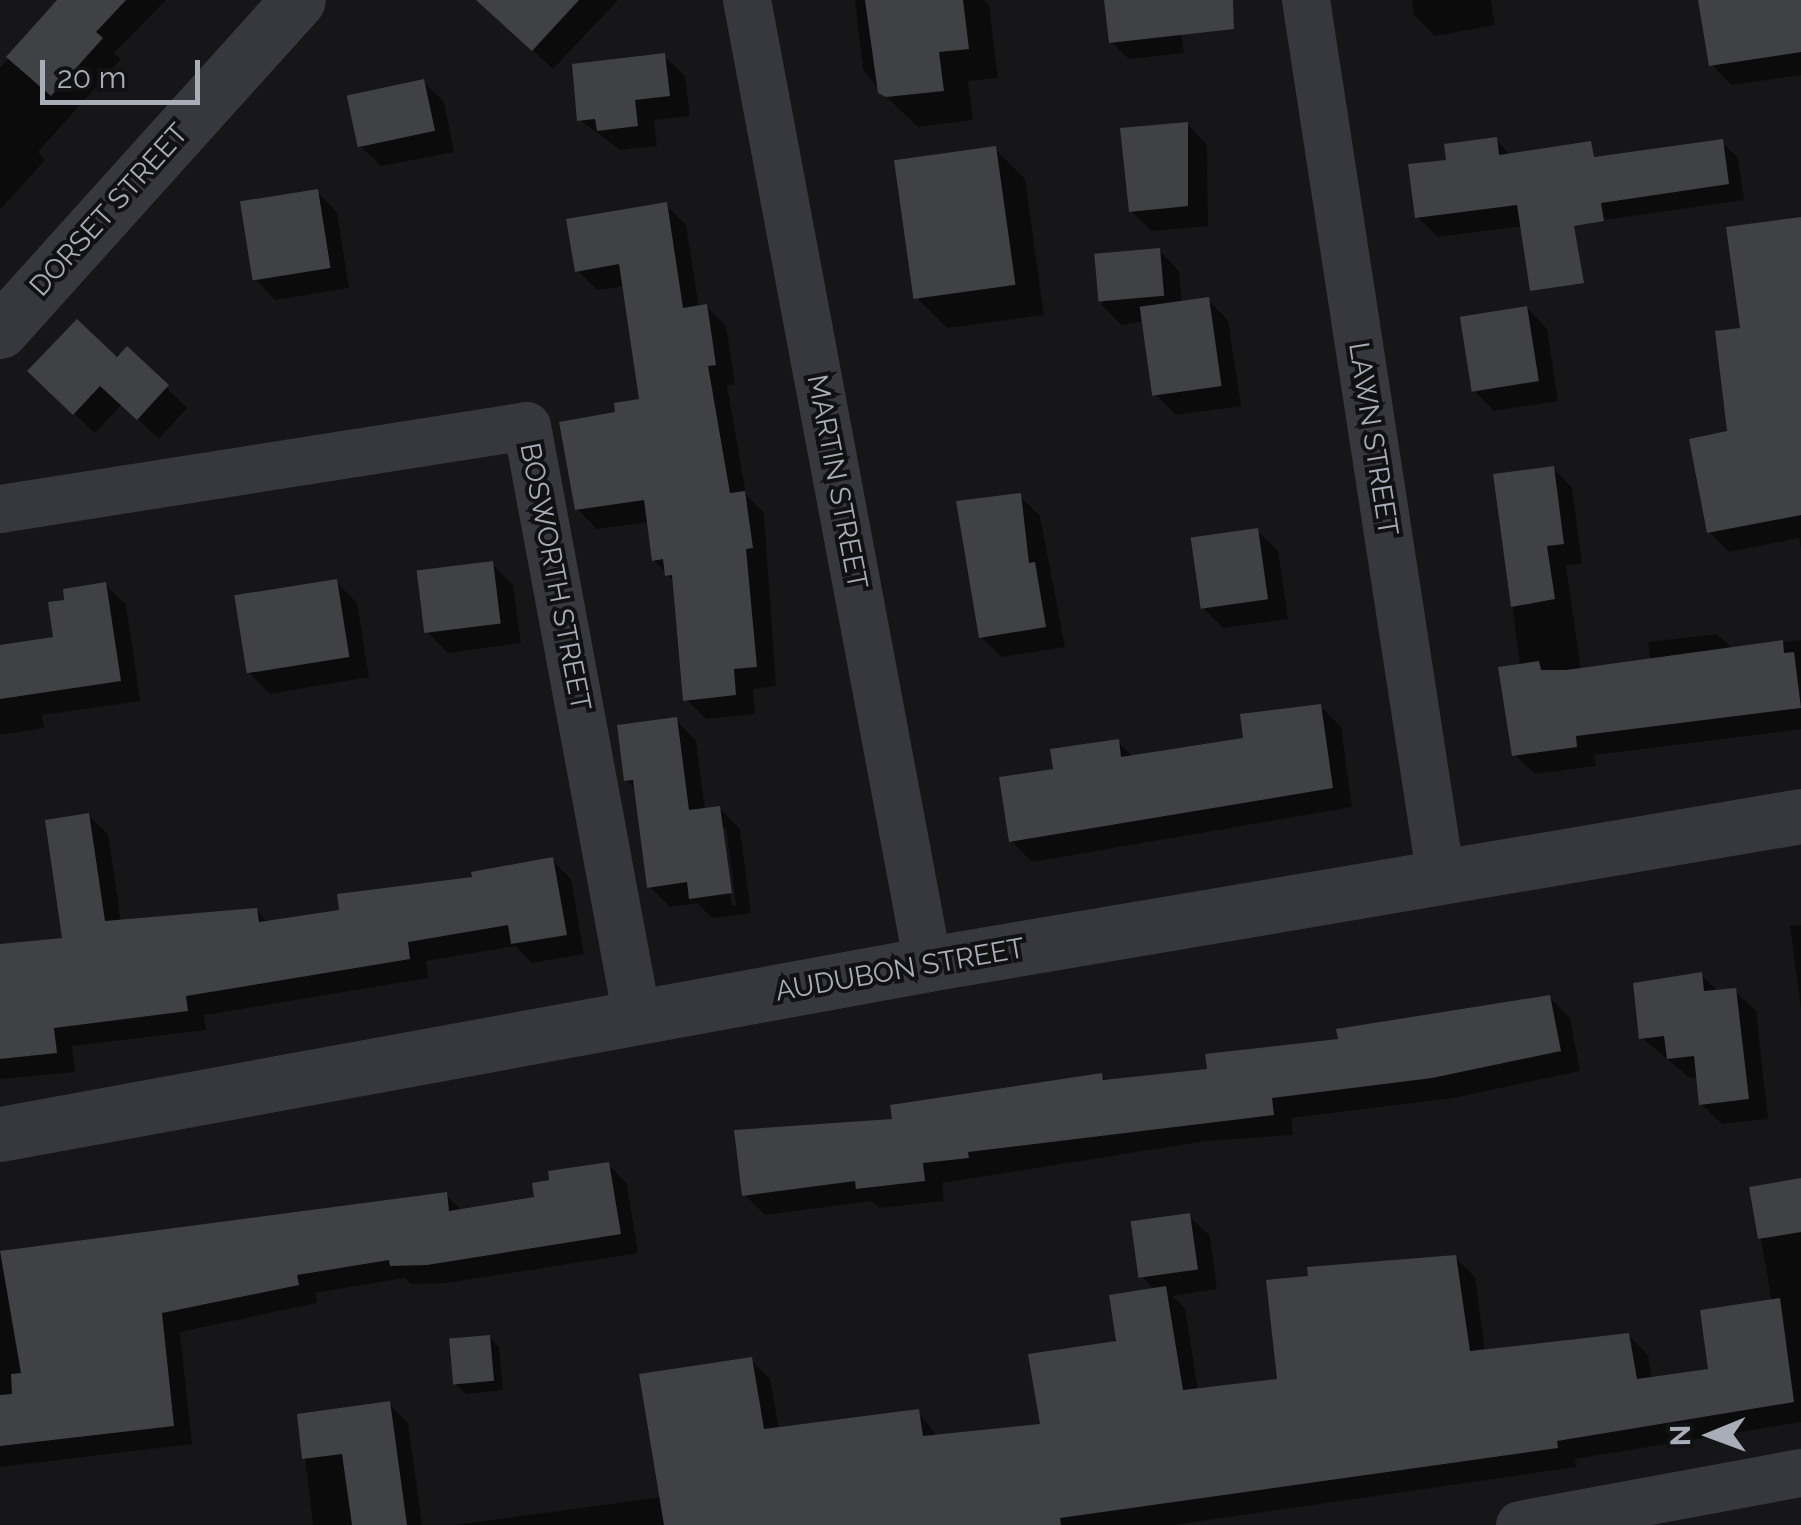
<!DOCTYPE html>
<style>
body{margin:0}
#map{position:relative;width:1801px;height:1525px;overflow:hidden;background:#161618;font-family:Raleway,sans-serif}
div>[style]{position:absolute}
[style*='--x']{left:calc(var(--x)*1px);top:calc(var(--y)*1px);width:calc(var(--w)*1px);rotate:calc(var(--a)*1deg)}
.shadow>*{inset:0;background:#0007}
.building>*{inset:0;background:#404145;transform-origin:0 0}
.minor>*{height:48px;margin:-24px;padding:0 24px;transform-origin:24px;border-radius:24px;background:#37383d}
.tertiary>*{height:55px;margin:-27.5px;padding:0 27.5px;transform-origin:27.5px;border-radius:27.5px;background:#37383d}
span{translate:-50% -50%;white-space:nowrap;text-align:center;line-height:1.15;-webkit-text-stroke:8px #111113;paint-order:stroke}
.street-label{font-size:28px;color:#a8adb8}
.north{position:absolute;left:1661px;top:1385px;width:100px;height:100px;-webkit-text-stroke:8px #111113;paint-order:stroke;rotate:269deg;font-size:28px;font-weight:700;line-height:40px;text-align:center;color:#a8adb8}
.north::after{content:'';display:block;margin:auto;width:35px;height:45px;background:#a8adb8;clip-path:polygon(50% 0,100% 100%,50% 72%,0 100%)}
.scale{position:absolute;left:40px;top:60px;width:160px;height:45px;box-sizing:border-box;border:5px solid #a8adb8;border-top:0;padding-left:12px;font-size:30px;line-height:35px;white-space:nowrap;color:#a8adb8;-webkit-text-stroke:8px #111113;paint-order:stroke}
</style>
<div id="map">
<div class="shadow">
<i style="clip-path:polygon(61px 0,166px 0,114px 53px,121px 59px,38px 152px,45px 160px,0 210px,0 68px)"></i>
<i style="clip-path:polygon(510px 0,618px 0,553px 69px,516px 35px)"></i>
<i style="clip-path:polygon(855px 0,984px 0,989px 5px,998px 78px,968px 81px,973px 120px,918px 127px,880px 91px,863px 69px)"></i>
<i style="clip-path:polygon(1107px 0,1177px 0,1184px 53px,1129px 59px,1111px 42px)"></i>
<i style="clip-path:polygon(1412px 0,1491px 0,1495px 25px,1435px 36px,1414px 15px)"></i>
<i style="clip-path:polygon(1701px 0,1801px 0,1801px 75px,1731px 85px,1711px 64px)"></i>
<i style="clip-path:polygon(664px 56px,685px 76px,690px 116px,654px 120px,657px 146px,620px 150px,580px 120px)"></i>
<i style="clip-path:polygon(423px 81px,444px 102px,454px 152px,381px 166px,360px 146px)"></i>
<i style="clip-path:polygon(1187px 124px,1207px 145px,1208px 226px,1152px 231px,1131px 211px)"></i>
<i style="clip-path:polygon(1496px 140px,1517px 161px,1531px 225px,1438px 237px,1417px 217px,1449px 162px)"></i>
<i style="clip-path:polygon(1722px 142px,1738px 158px,1744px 200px,1605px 220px,1589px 204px)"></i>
<i style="clip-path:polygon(995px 149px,1025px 179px,1044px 315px,947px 328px,917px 298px)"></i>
<i style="clip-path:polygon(317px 192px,337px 212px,349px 288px,275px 300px,255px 279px)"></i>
<i style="clip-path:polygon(666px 205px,686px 225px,699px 308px,706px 306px,726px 326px,735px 384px,727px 385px,746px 495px,764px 513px,776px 686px,753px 689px,755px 714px,706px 719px,686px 699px,675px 582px,654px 560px,649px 522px,597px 529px,577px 509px,618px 414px,642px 401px,625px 286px,597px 290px,577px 270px)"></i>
<i style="clip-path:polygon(1801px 219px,1801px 549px,1799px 538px,1729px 552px,1709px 532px,1743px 331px)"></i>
<i style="clip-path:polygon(1159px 250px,1179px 271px,1182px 304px,1208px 300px,1228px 320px,1241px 406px,1176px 415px,1156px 395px,1145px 321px,1121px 325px,1101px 304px)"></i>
<i style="clip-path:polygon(1527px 308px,1547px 329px,1558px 401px,1494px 411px,1474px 390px)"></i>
<i style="clip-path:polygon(127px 350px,187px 408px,159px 439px,122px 404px,95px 433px,51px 392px)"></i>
<i style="clip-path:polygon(1553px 468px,1572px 488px,1582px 563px,1566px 566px,1581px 671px,1651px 663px,1648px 642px,1717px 634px,1732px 648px,1801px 640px,1801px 729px,1594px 755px,1596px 766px,1535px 774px,1515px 755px,1520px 666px,1496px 477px)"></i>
<i style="clip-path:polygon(1020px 496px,1040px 516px,1065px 647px,1002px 657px,981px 637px)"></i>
<i style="clip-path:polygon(1257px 531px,1278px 551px,1288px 619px,1223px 628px,1202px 607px)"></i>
<i style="clip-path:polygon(492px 564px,513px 585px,521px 643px,448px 653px,427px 632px)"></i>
<i style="clip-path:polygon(336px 582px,357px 603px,369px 677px,270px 694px,249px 673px)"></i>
<i style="clip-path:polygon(106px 585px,126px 605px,140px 701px,42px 715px,44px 728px,0 735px,0 648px,56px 639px,67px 602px)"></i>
<i style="clip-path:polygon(1320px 706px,1341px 727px,1352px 807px,1032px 862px,1011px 841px,1056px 771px,1118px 742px,1134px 758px,1246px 740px)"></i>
<i style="clip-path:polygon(evenodd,676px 720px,696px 741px,705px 810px,719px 808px,740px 829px,751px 913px,712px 918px,697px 903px,670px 907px,649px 886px,637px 790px,626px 780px,676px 720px,721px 828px,726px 828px,736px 905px,732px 906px,721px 828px)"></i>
<i style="clip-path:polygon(88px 815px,108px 834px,121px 922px,256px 910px,269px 923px,342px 912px,552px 860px,571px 879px,584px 954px,532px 963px,515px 946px,426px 961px,428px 978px,204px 1015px,206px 1030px,72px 1046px,75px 1072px,0 1079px,0 947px,65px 940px)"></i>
<i style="clip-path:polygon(1801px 925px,1801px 1010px,1790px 926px)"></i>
<i style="clip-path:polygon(1701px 975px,1719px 992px,1735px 991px,1756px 1011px,1768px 1119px,1722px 1124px,1701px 1104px,1699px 1077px,1690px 1078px,1642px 1038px)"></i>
<i style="clip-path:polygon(1549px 997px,1570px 1018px,1580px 1071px,1454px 1098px,1291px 1118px,1293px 1135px,1206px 1141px,942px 1183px,944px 1201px,879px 1208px,871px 1201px,765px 1215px,745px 1195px,894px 1122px,1101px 1075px,1108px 1082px,1210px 1071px)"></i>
<i style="clip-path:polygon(608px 1164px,627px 1184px,638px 1253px,447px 1283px,411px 1284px,405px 1278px,315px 1293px,317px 1303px,180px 1332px,192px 1444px,0 1467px,0 1253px,446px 1195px,463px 1212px,537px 1199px)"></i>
<i style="clip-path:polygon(1801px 1180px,1801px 1422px,1575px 1459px,1576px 1467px,1174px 1525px,455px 1525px,662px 1497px,751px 1360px,770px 1379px,779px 1429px,918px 1412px,938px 1437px,1042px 1427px,1156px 1291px,1142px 1276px,1189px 1216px,1210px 1236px,1217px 1289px,1172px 1296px,1185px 1308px,1198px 1391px,1280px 1381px,1455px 1257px,1475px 1277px,1485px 1352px,1628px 1335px,1648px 1355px,1652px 1380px,1711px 1371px,1772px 1302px,1752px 1189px)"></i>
<i style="clip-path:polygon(489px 1337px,499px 1347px,503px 1390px,466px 1394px,456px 1385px)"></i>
<i style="clip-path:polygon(389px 1404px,408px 1423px,422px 1525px,313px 1525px,300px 1416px)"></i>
</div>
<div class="building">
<i style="clip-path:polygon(57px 0,126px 0,96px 32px,103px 38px,51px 96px,6px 57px)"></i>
<i style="clip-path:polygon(476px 0,579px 0,532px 51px)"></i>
<i style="clip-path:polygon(865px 0,963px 0,969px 49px,939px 52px,944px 91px,886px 97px,878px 93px)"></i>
<i style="clip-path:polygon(1104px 0,1233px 0,1234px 29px,1109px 43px)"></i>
<i style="clip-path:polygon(1698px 0,1801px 0,1801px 52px,1709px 66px)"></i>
<i style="clip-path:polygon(665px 53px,670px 96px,635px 100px,638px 126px,597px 131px,595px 119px,577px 121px,572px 64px)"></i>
<i style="left:424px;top:79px;width:53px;height:79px;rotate:78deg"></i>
<i style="clip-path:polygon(1188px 122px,1188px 206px,1129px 212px,1120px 128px)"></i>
<i style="clip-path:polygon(1497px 137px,1499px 155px,1591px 141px,1594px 157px,1723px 139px,1729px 184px,1601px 203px,1604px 221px,1574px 226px,1584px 283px,1530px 291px,1517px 205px,1415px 218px,1408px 164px,1446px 160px,1444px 144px)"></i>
<i style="left:996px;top:146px;width:140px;height:103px;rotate:82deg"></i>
<i style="left:318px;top:189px;width:80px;height:79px;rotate:81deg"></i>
<i style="clip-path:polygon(667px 202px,683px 308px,707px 304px,716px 365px,708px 366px,730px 493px,745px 491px,753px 548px,746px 549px,757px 667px,734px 669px,736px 695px,683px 701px,672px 575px,665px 576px,663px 559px,652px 561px,644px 500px,575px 510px,559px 422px,615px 412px,614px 403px,639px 399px,619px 264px,575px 272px,566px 219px)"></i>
<i style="clip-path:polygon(1801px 217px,1801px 515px,1707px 533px,1689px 439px,1727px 431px,1715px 331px,1740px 328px,1726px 227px)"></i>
<i style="left:1160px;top:248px;width:48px;height:66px;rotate:85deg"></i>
<i style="left:1209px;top:297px;width:90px;height:70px;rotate:82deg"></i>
<i style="left:1527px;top:306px;width:76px;height:68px;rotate:81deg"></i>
<i style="clip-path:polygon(77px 319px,117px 357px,127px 346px,169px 385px,137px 420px,100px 386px,73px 415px,27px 371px)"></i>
<i style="clip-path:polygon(1554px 466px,1564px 544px,1547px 546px,1555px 599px,1511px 607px,1493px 474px)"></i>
<i style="clip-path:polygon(1021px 493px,1029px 563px,1035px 562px,1046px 627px,979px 638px,956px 501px)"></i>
<i style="left:1258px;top:528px;width:72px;height:68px;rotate:82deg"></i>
<i style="left:493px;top:561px;width:63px;height:77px;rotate:83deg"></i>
<i style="left:337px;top:579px;width:79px;height:104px;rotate:81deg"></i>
<i style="clip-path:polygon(106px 582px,121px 681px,0 699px,0 645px,53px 637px,48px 602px,64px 600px,63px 589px)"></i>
<i style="clip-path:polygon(1783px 640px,1784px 653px,1794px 652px,1801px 708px,1576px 736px,1577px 747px,1512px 756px,1498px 667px,1539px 661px,1541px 670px,1566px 670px)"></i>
<i style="clip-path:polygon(1321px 704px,1333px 788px,1009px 842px,999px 777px,1053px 769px,1050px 749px,1119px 739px,1121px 757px,1243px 738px,1240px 714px)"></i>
<i style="clip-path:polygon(677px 717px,689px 810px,720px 806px,732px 893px,689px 899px,687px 882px,647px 888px,633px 780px,624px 781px,617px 725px)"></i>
<i style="clip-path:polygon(89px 813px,105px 921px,257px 908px,259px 922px,339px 910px,337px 894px,472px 877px,471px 872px,553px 857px,567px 935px,511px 944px,508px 925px,408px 942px,410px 959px,186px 996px,188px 1011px,54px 1028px,57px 1053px,0 1059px,0 944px,62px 938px,45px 820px)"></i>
<i style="clip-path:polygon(1702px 972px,1704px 991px,1736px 988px,1749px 1099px,1699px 1105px,1694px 1056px,1667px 1059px,1664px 1036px,1639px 1039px,1633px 983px)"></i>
<i style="clip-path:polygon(1550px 995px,1561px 1051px,1432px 1078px,1272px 1098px,1274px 1115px,968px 1152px,969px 1158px,923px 1163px,925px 1181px,856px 1189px,855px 1181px,742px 1196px,734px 1130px,892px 1119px,890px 1105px,1102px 1073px,1103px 1080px,1207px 1069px,1205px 1054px,1338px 1039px,1336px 1029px)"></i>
<i style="clip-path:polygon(609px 1162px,621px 1234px,427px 1265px,390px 1266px,389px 1260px,297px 1275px,299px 1285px,162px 1313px,174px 1426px,0 1446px,0 1395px,12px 1394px,11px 1374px,21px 1373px,0 1251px,447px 1192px,449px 1211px,534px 1197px,532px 1183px,549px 1180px,548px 1171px)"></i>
<i style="clip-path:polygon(1801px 1178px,1801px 1232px,1758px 1239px,1749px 1187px)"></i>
<i style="left:1190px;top:1213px;width:57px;height:60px;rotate:82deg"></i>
<i style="clip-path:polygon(1456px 1255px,1470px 1351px,1629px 1333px,1637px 1379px,1708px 1369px,1700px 1310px,1780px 1298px,1794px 1402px,1557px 1441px,1558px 1448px,1060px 1518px,1061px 1525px,664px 1525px,639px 1374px,752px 1357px,764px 1429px,919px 1409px,923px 1436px,1040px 1424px,1028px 1354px,1116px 1341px,1109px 1295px,1166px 1286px,1183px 1390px,1277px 1379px,1266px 1280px,1308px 1276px,1307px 1267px)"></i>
<i style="left:490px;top:1335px;width:46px;height:41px;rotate:85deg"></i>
<i style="clip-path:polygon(390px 1401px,407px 1525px,352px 1525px,342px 1454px,302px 1459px,297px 1414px)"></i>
</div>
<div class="minor">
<i style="--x:747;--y:0;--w:981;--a:79.37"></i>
<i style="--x:1306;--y:0;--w:888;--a:81.26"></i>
<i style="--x:0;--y:509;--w:533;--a:-8.95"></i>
<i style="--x:527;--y:426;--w:601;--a:79.46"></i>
<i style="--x:1520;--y:1525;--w:286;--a:-10.5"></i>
</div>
<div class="tertiary">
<i style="--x:0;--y:331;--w:445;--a:-48"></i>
<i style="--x:0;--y:1134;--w:943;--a:-10.38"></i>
<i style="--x:928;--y:964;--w:885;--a:-9.62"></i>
</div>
<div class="street-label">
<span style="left:109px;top:210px;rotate:-48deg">DORSET STREET</span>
<span style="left:1373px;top:439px;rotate:81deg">LAWN STREET</span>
<span style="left:837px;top:482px;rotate:79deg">MARTIN STREET</span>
<span style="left:555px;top:577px;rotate:79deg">BOSWORTH STREET</span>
<span style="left:900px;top:970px;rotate:-10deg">AUDUBON STREET</span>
</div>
<div class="north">N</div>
<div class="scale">20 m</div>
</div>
